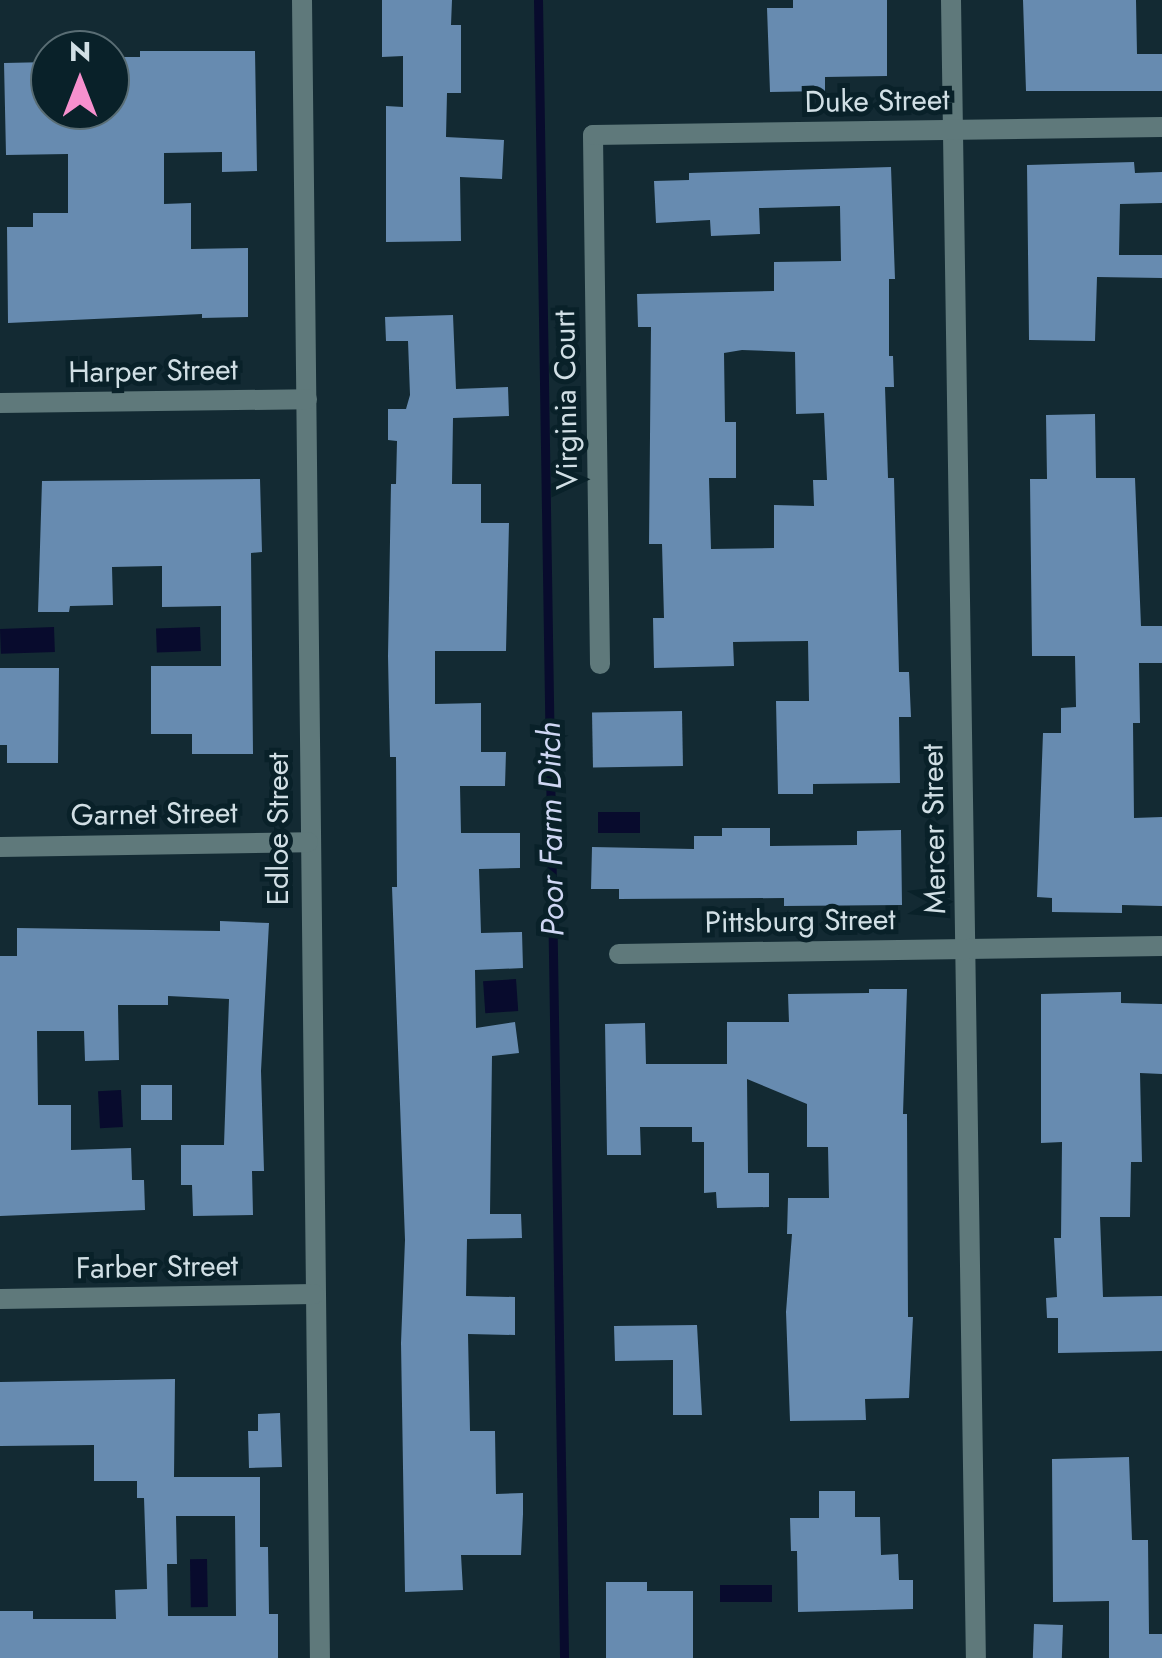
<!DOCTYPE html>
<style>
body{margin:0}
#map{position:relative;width:1162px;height:1658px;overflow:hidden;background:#132a33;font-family:Jost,sans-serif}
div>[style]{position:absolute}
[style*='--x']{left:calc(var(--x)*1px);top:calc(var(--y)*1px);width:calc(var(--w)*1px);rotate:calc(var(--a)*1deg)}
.water>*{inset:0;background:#080b2d;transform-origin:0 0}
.stream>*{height:9px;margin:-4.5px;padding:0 4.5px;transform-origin:4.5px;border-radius:4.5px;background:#080b2d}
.building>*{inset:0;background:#678bb0;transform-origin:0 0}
.street>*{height:20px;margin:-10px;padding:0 10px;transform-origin:10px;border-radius:10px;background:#5f797b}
span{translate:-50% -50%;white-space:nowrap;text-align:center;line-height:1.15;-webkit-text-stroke:10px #092129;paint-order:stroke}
.street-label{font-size:30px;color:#d1dfe5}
.water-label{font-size:32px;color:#cfd7f3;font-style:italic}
.north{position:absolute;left:30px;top:30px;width:100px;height:100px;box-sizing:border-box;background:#092129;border:2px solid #596d74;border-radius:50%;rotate:0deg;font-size:28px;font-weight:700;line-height:40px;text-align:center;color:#d1dfe5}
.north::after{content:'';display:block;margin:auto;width:35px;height:45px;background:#f790ce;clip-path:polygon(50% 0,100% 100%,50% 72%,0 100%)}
</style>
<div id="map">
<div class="water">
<i style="left:54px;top:627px;width:25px;height:54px;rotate:88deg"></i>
<i style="left:200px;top:627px;width:24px;height:44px;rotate:88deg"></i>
<i style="left:598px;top:812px;width:42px;height:21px"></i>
<i style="left:516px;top:979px;width:32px;height:33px;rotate:86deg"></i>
<i style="left:121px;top:1090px;width:37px;height:23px;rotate:87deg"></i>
<i style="left:207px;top:1559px;width:48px;height:17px;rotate:89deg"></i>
<i style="left:772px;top:1585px;width:17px;height:52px;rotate:90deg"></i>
</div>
<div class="stream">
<i style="--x:538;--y:0;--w:1658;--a:89.1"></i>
</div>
<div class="building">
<i style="clip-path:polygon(382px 0,452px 0,451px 25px,461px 25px,461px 93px,447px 93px,446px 137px,504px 140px,502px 179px,460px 177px,461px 241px,386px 242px,386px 106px,403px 107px,403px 56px,382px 57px)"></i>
<i style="clip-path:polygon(793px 0,887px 0,887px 76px,825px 77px,825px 91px,770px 92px,767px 8px,793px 8px)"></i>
<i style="clip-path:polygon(1023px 0,1136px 0,1137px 54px,1162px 54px,1162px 91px,1026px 91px)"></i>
<i style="clip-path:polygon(140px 51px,255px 51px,257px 171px,222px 172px,222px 152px,164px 153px,164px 204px,191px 203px,191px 249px,248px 248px,248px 317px,202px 318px,202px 314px,8px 323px,7px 227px,33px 227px,33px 213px,68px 213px,68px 154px,6px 155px,4px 63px,50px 62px,50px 110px,110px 110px,110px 57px,140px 57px)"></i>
<i style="clip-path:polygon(1134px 162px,1135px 173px,1162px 172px,1162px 203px,1120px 204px,1119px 255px,1162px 255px,1162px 278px,1097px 277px,1095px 341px,1029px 340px,1027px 165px)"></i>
<i style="clip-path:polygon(evenodd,891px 167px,895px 279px,889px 279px,889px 356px,893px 356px,894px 387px,885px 387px,888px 478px,894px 478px,899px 672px,909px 672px,911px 717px,899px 717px,900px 783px,813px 784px,813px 794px,778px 794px,776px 701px,809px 701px,808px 641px,733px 642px,734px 666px,654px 668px,653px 618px,664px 618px,662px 544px,649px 544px,651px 327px,638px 327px,637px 294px,774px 291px,774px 262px,841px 261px,840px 206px,759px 208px,760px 234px,711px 236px,710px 220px,656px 223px,654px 181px,689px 180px,689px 173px,891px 167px,742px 350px,795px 352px,796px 414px,824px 413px,827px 480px,813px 480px,814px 506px,774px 505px,774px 548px,711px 549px,709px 478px,736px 478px,736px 422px,725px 422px,724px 353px,742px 350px)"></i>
<i style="clip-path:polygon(453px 315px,456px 389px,508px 387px,509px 416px,453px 418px,452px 484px,481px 484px,481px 523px,509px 523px,506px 651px,435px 651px,435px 704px,481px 703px,481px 752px,506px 752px,505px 786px,460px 786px,461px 833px,520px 833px,520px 868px,479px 869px,481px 933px,522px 932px,523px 968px,475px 970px,476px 1028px,515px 1022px,519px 1053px,492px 1056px,490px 1214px,521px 1214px,522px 1238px,467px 1239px,466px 1296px,515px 1297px,515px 1335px,468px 1334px,470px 1431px,495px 1431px,496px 1494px,523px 1493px,523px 1514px,521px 1555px,461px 1555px,463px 1590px,405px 1592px,401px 1343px,405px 1240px,392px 887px,397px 887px,396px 757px,390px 757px,388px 656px,391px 484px,396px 484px,397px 441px,388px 440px,388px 409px,406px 409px,410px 395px,408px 341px,386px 341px,385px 317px)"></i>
<i style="clip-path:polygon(1095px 414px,1096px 478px,1135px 478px,1141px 626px,1162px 626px,1162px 663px,1139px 663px,1140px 723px,1133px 723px,1134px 818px,1162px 817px,1162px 906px,1122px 905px,1122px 913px,1052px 912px,1052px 898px,1037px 897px,1043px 733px,1061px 733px,1061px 708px,1076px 707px,1075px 656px,1032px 656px,1030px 479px,1047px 479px,1046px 415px)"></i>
<i style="clip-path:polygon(260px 479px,262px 552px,251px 553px,253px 754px,192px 754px,192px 734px,151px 734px,151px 666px,221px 666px,221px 606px,162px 607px,162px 566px,112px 567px,113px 605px,70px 606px,69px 612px,38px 612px,42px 481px)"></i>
<i style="clip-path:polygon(0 668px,59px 668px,58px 763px,7px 763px,7px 745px,0 745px)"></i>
<i style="left:682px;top:711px;width:55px;height:90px;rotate:89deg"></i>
<i style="clip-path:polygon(722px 828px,770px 828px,770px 846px,857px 845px,857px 831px,901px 830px,902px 905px,784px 906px,784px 898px,619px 899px,619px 889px,591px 889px,592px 847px,694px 849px,694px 836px,722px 836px)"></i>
<i style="clip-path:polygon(220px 921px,269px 923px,261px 1071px,264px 1171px,252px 1171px,253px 1215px,193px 1216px,192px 1185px,181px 1185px,181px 1145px,224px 1145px,229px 999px,168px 996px,168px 1005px,118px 1005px,119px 1060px,85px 1061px,84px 1031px,37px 1031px,38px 1105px,71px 1105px,71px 1150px,131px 1148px,132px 1180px,144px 1180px,145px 1210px,0 1216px,0 956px,17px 956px,17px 928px,220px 931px)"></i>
<i style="clip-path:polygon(869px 989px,907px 989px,903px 1114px,907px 1114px,908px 1317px,913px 1317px,909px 1398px,865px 1399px,866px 1420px,790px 1421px,786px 1312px,792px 1234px,787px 1234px,788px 1198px,829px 1198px,828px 1147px,807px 1147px,807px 1104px,747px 1079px,748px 1173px,769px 1173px,769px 1207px,717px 1208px,716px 1192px,704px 1193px,704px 1142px,692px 1142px,692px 1127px,640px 1127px,641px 1155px,607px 1155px,605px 1024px,645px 1023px,646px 1064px,727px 1064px,727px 1022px,789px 1022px,788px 994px,869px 993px)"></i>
<i style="clip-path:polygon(1121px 992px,1121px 1003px,1162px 1004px,1162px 1074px,1140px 1073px,1142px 1162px,1131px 1162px,1130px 1217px,1100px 1217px,1103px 1297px,1162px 1296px,1162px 1351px,1058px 1353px,1058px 1318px,1047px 1318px,1046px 1298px,1057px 1297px,1054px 1238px,1061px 1238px,1062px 1142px,1041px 1143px,1041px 994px)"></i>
<i style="left:141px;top:1085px;width:31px;height:35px"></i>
<i style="clip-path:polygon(697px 1325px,702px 1415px,673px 1415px,673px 1360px,615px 1361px,614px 1326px)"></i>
<i style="clip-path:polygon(evenodd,175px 1379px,174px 1477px,260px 1477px,260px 1547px,268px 1547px,269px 1614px,278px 1614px,278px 1658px,0 1658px,0 1611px,33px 1611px,33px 1619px,116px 1619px,115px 1590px,147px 1589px,144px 1498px,137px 1498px,137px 1481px,94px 1481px,94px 1445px,0 1446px,0 1382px,175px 1379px,176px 1516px,235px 1516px,236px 1616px,168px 1616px,167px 1564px,177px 1564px,176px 1516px)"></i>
<i style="clip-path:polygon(280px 1413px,282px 1467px,249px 1468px,248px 1431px,258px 1431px,258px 1414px)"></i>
<i style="clip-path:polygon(1129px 1457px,1132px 1540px,1148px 1540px,1149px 1634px,1162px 1634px,1162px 1658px,1109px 1658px,1109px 1601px,1053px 1602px,1052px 1459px)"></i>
<i style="clip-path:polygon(819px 1491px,855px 1491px,855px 1517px,880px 1517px,881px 1555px,898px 1554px,899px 1580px,913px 1580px,913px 1609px,798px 1612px,797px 1551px,791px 1551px,790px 1518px,819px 1518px)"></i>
<i style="clip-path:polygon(606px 1582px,647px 1582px,647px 1591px,693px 1591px,693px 1658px,606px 1658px)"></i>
<i style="left:1034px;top:1624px;width:29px;height:34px;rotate:2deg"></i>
</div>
<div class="street">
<i style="--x:302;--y:0;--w:1658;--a:89.38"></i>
<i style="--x:951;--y:0;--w:1658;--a:89.14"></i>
<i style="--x:0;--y:403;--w:307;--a:-0.7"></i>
<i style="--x:600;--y:664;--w:529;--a:-90.76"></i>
<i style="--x:593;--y:135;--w:569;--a:-0.81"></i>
<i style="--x:0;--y:847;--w:308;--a:-0.9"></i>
<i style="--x:619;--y:954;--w:543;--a:-0.84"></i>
<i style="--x:0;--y:1299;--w:314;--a:-0.9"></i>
</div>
<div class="street-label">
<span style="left:877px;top:101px;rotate:-1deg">Duke Street</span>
<span style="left:153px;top:371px;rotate:-1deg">Harper Street</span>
<span style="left:566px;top:400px;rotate:-91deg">Virginia Court</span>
<span style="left:154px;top:814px;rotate:-1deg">Garnet Street</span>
<span style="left:278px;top:829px;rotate:-90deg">Edloe Street</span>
<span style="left:934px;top:829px;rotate:-91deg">Mercer Street</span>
<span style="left:800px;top:921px;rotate:-1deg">Pittsburg Street</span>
<span style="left:157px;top:1267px;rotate:-1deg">Farber Street</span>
</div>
<div class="water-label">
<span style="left:551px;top:829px;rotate:-91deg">Poor Farm Ditch</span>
</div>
<div class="north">N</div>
</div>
